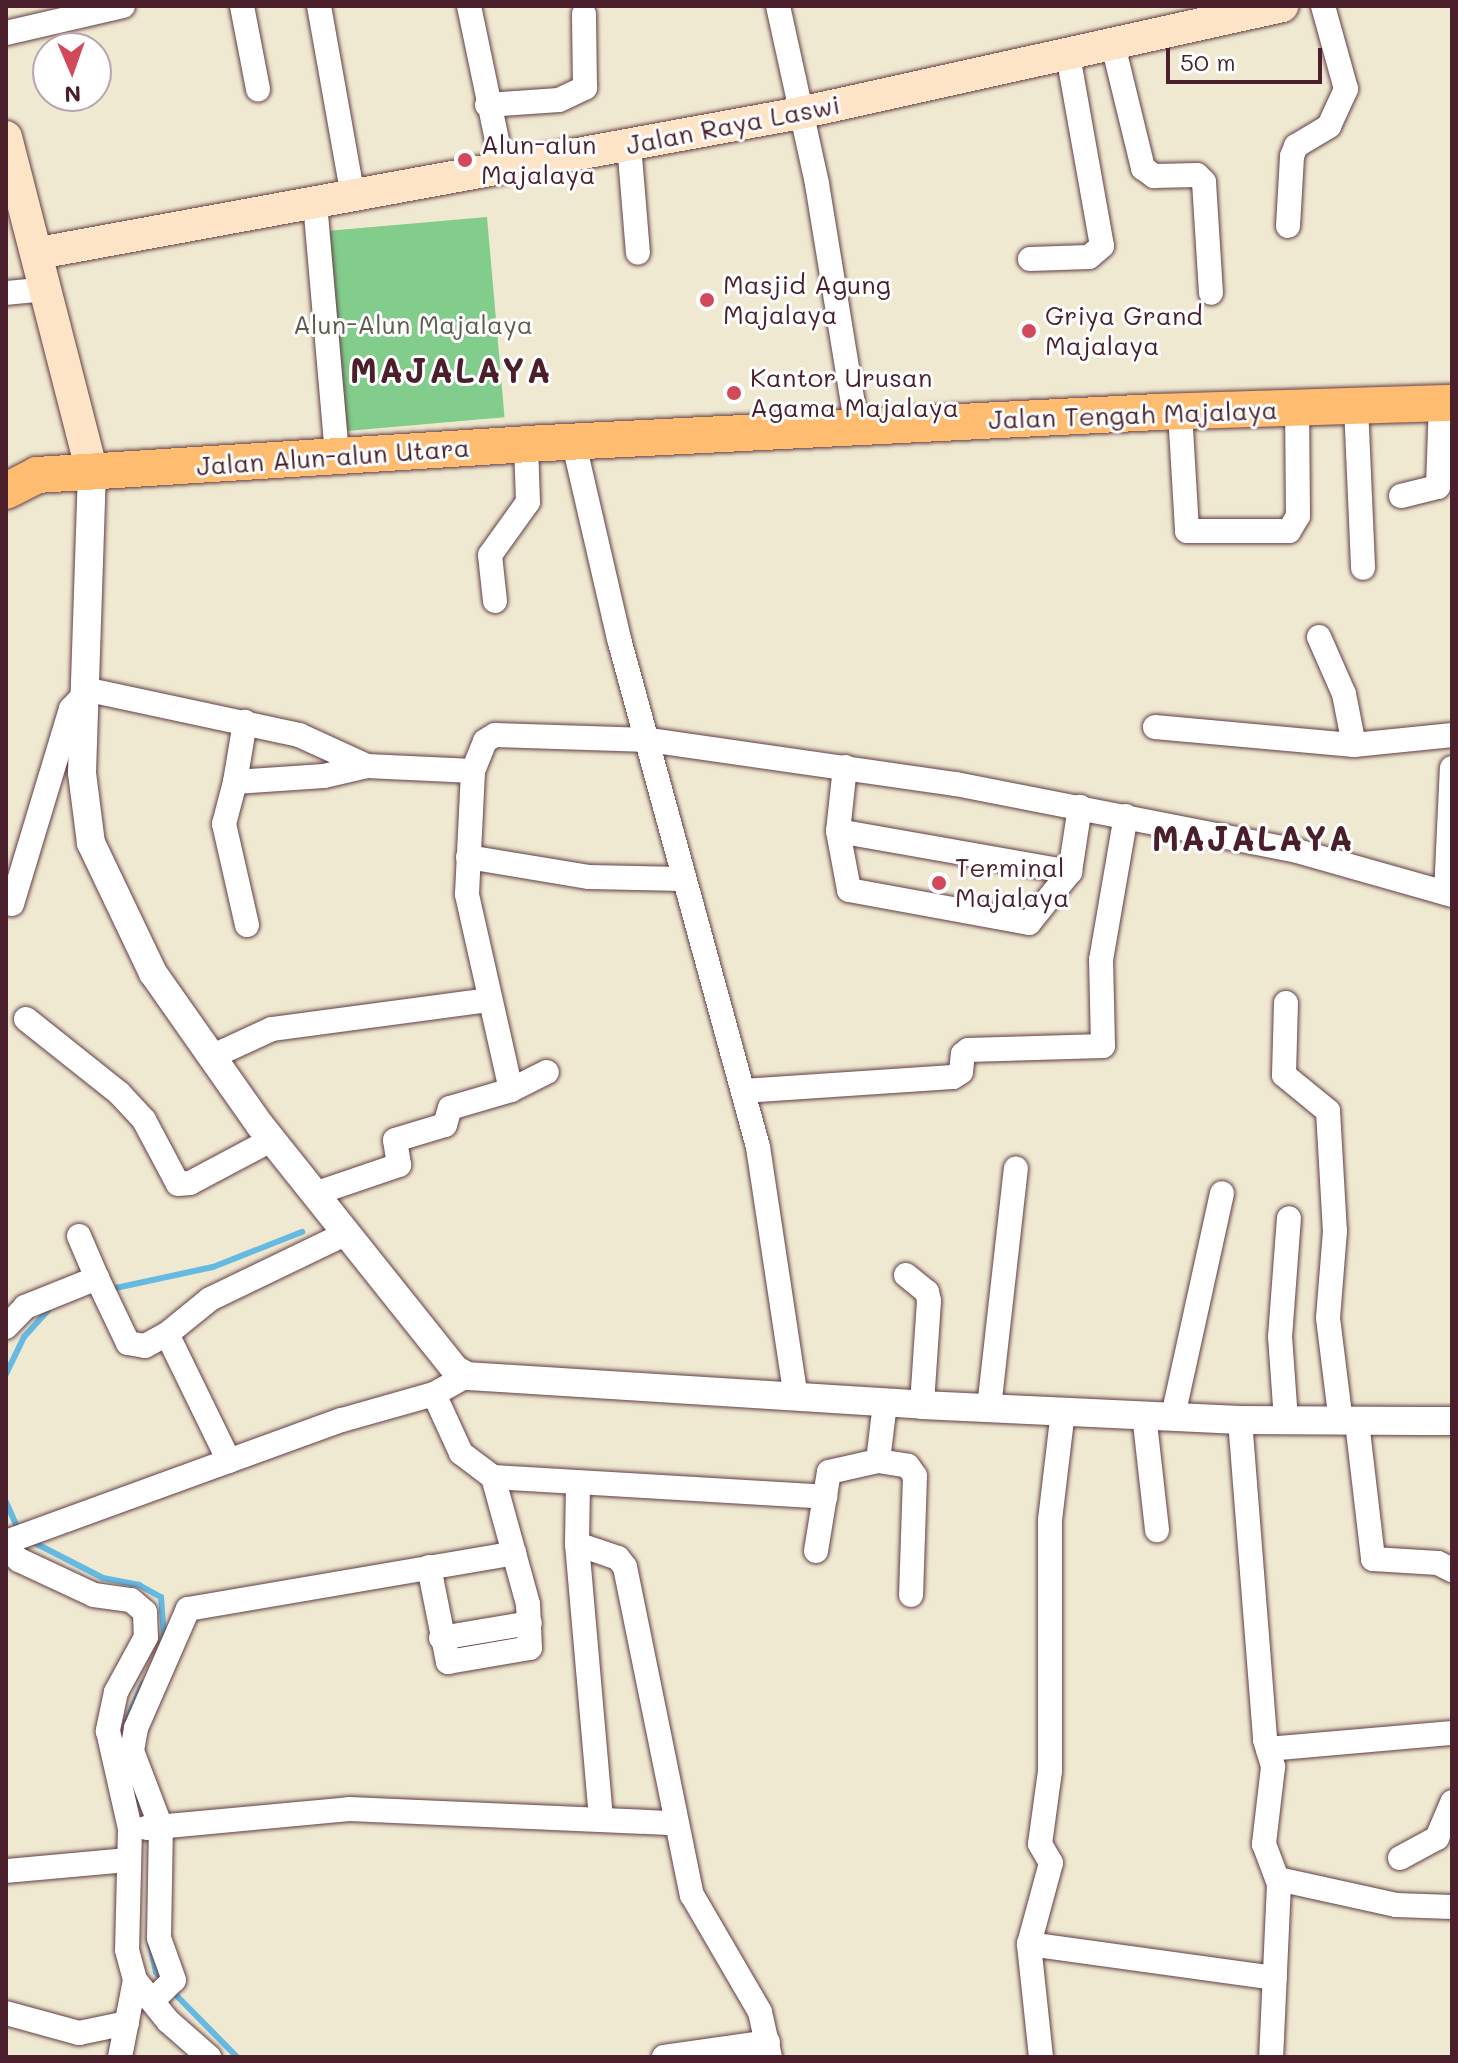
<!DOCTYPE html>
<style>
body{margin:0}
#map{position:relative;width:1458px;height:2063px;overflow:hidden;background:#f0e9d1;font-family:Mali,sans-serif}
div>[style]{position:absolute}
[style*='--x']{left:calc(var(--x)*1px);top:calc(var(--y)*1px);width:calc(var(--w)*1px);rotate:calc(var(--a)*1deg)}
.green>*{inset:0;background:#82cd8b;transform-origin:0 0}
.stream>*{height:6px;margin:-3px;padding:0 3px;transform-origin:3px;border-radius:3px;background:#66bae2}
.roads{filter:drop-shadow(0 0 2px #633d44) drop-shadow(0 0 2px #633d44)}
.minor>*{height:24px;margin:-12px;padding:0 12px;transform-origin:12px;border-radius:12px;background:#fff}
.tertiary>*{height:28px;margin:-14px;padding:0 14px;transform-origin:14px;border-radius:14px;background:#fff}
.secondary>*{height:32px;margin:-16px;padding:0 16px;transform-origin:16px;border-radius:16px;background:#fee4c6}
.primary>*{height:36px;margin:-18px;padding:0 18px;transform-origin:18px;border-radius:18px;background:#fdbc70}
.dots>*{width:22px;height:22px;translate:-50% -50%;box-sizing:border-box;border:4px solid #fff;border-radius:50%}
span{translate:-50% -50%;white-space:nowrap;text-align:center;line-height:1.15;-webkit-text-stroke:6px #fff;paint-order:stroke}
.street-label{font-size:26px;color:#4a1f2b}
.poi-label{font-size:26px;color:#4a1f2b}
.left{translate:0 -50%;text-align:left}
.park-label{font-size:26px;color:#5e5c4d}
.district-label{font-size:34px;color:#4a1f2b;font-weight:700;letter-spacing:2px}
.frame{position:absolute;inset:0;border:8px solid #4a1f2b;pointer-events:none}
.north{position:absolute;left:32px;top:32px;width:80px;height:80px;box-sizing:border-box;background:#fff;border:2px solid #b7a5aa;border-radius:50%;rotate:178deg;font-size:22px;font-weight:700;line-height:32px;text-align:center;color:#4a1f2b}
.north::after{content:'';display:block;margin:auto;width:28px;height:36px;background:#d1495b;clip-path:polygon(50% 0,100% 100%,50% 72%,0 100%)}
.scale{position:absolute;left:1166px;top:48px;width:156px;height:36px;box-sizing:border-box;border:4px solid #4a1f2b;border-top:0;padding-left:10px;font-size:24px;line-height:28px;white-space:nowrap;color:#4a1f2b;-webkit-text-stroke:6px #fff;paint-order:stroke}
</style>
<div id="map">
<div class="green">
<i style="left:487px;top:217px;width:201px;height:167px;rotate:85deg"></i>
</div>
<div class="stream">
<i style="--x:111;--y:1289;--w:104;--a:-12.2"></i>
<i style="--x:213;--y:1267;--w:96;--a:-21.5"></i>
<i style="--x:6;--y:1374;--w:41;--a:-64.1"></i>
<i style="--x:24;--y:1337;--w:36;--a:-48"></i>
<i style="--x:6;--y:1502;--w:32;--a:66"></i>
<i style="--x:31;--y:1541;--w:81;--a:27.2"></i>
<i style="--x:103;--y:1578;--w:37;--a:11"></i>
<i style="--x:139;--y:1585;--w:25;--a:29"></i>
<i style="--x:161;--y:1597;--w:40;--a:85.7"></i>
<i style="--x:127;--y:1720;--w:40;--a:-66.6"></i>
<i style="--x:149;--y:1939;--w:34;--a:78"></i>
<i style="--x:156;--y:1972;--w:14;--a:51"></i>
<i style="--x:173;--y:1992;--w:91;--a:45.4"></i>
</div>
<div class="roads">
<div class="minor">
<i style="--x:242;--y:6;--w:85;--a:79.1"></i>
<i style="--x:319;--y:6;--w:194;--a:79.9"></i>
<i style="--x:469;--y:6;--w:167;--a:78.2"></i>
<i style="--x:778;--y:6;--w:182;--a:77.6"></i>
<i style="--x:817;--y:184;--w:248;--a:80.7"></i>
<i style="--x:6;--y:33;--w:120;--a:-13"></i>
<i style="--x:1113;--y:45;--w:127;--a:76.3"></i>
<i style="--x:1143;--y:168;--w:14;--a:36"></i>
<i style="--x:1154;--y:176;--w:43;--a:-1.3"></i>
<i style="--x:1197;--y:175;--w:10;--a:45"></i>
<i style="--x:1204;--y:182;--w:111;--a:86.4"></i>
<i style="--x:487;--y:105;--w:72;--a:-4"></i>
<i style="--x:559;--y:100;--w:29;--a:-25"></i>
<i style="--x:585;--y:88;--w:74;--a:-90.8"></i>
<i style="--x:629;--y:144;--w:109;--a:85.3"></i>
<i style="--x:315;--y:203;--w:254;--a:85"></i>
<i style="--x:1288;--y:226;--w:70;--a:-86.7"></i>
<i style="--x:1292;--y:156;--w:11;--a:-68"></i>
<i style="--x:1296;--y:146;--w:39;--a:-31"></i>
<i style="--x:1329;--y:126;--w:41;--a:-65.3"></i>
<i style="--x:1346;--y:89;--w:86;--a:-105.5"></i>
<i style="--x:1030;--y:259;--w:59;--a:-1.9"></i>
<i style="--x:1089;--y:257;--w:17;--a:-40"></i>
<i style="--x:1102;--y:246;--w:193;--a:-100.1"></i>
<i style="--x:6;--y:293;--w:42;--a:-5.4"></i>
<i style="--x:1356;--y:406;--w:162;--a:87.5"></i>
<i style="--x:1180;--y:412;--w:119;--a:86.6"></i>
<i style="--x:1187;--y:531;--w:102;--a:0"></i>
<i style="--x:1289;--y:531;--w:17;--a:-59"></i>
<i style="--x:1298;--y:516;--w:108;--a:-90.5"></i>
<i style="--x:574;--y:444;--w:200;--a:77"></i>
<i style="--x:619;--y:639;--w:527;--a:74.7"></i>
<i style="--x:758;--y:1147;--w:253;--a:81.4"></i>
<i style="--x:1401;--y:496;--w:38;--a:-14"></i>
<i style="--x:1438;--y:487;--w:84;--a:-88"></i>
<i style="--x:495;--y:601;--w:46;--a:-96.2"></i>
<i style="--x:490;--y:555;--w:65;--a:-54.4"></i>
<i style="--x:528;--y:502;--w:58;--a:-92"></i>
<i style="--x:1319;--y:637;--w:62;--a:66.3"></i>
<i style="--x:1344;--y:694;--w:52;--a:78.9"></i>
<i style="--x:1155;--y:727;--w:200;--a:5.2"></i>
<i style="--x:1354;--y:745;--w:99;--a:-5.8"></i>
<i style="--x:845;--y:767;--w:64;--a:96.2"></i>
<i style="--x:838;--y:831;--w:60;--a:79.4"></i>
<i style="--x:849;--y:890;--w:183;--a:10.4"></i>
<i style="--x:1029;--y:923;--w:65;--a:-51.2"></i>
<i style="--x:1070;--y:872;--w:66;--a:-81.3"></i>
<i style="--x:235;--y:782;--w:61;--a:-80.5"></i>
<i style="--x:838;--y:831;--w:236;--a:10"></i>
<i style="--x:468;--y:857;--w:123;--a:9.4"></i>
<i style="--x:589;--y:877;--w:94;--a:1.2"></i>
<i style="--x:1446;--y:893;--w:125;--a:-87.3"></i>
<i style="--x:12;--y:904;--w:204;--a:-73.2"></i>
<i style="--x:71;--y:709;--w:26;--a:-47"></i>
<i style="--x:89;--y:690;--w:215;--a:12.1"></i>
<i style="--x:299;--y:735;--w:75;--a:24.5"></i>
<i style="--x:367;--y:766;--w:106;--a:2.7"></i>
<i style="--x:247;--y:925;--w:104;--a:-102.8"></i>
<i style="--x:224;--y:824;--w:43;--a:-75.3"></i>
<i style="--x:235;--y:782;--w:89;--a:-3.9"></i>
<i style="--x:324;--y:776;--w:44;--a:-13.1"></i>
<i style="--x:1286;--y:1003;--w:72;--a:91.6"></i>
<i style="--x:1284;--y:1075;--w:57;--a:39.3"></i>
<i style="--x:1328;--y:1111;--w:120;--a:86.7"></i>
<i style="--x:1335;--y:1231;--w:87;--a:94.6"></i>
<i style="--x:1328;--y:1318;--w:105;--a:82.9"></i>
<i style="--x:26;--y:1019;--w:119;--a:38.5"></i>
<i style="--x:119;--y:1093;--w:37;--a:47"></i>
<i style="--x:144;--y:1120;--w:72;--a:62"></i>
<i style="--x:178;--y:1184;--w:12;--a:-5"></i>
<i style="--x:190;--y:1183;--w:92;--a:-28"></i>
<i style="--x:211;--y:1057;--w:67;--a:-24.7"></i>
<i style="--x:272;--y:1029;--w:219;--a:-7.6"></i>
<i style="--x:511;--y:1090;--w:201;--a:-102.7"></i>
<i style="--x:467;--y:894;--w:123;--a:-87.2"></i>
<i style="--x:473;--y:771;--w:32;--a:-68"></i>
<i style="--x:485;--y:741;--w:12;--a:-31"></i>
<i style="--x:495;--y:735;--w:154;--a:1.9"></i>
<i style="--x:649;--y:740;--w:310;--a:8.2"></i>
<i style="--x:956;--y:784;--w:348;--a:11.1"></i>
<i style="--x:1297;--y:851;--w:161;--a:15.8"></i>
<i style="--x:743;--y:1091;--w:210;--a:-3.8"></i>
<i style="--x:953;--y:1077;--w:9;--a:-32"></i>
<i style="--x:961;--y:1072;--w:18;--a:-84"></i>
<i style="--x:963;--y:1054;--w:6;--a:-39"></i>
<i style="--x:968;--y:1050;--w:135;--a:-1.7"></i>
<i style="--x:1103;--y:1046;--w:86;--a:-91.3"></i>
<i style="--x:1101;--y:960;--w:146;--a:-80.2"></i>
<i style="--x:314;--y:1194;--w:90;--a:-18.8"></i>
<i style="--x:399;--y:1165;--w:25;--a:-99"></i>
<i style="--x:395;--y:1140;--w:52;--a:-16.7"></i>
<i style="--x:445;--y:1125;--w:18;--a:-74"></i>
<i style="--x:450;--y:1108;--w:64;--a:-16.4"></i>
<i style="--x:511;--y:1090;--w:40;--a:-26.6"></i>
<i style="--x:79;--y:1236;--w:46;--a:66.8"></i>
<i style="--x:906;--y:1275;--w:27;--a:39"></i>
<i style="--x:927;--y:1292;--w:9;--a:77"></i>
<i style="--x:929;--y:1301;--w:104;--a:93.9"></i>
<i style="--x:6;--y:1327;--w:28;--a:-46"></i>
<i style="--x:25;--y:1307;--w:78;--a:-21.9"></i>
<i style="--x:97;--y:1278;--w:72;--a:64.5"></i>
<i style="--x:128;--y:1343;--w:17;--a:10"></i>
<i style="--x:145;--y:1346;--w:25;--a:-29"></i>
<i style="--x:434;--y:1394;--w:65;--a:65.4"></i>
<i style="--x:461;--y:1453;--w:40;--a:37"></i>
<i style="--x:493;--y:1477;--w:333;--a:3.4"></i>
<i style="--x:989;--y:1408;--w:241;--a:-83.6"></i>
<i style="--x:1144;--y:1414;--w:117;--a:83.6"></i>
<i style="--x:1173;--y:1416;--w:228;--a:-77.6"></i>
<i style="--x:1240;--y:1420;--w:321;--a:85.5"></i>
<i style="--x:1265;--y:1740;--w:28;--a:73"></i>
<i style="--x:1273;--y:1767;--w:78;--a:96.7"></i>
<i style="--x:1264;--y:1844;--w:43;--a:69.4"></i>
<i style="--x:1279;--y:1884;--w:173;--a:92.6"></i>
<i style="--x:1286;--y:1420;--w:83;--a:-94.1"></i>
<i style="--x:1280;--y:1337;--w:119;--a:-85.7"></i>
<i style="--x:1357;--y:1422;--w:138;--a:83.3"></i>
<i style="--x:1373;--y:1559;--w:65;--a:3.5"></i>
<i style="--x:1438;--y:1563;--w:16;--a:27"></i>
<i style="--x:229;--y:1461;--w:141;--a:-116"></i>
<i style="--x:167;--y:1334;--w:55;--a:-39.1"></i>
<i style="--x:210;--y:1299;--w:150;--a:-25.7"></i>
<i style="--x:878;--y:1461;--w:30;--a:9"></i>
<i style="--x:908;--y:1466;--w:12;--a:55"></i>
<i style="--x:915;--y:1476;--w:119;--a:91.9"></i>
<i style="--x:578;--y:1485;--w:59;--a:91"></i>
<i style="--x:577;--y:1544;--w:276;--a:85"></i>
<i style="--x:6;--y:1542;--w:357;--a:-20"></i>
<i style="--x:342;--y:1420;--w:96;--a:-15.8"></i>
<i style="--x:434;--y:1394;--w:38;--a:-29"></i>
<i style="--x:577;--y:1544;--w:43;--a:18.9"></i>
<i style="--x:618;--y:1558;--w:11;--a:52"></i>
<i style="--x:625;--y:1567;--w:335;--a:78.5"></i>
<i style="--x:692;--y:1895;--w:135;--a:59.8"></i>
<i style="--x:760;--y:2012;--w:46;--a:77.5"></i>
<i style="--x:6;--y:1548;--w:18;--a:43"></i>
<i style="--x:19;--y:1560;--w:83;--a:25"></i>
<i style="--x:94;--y:1595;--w:37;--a:8"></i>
<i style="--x:131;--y:1600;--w:18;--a:41"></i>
<i style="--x:145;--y:1612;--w:25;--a:88"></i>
<i style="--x:146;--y:1637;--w:63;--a:118.6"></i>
<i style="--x:116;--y:1692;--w:40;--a:102"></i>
<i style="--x:108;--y:1731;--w:100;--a:77.3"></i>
<i style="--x:130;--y:1829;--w:121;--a:91.4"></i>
<i style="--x:127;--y:1950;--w:31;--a:75"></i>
<i style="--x:135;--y:1980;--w:53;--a:51.2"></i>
<i style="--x:168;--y:2021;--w:55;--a:41.3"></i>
<i style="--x:816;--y:1551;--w:80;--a:-80.7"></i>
<i style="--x:829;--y:1472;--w:50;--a:-12.7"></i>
<i style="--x:878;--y:1461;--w:58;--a:-83.1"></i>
<i style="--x:429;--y:1567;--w:97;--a:78.7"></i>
<i style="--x:448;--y:1662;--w:83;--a:-9.7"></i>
<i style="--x:530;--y:1648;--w:44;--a:-92.6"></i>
<i style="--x:528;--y:1604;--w:132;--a:-105.4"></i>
<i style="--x:441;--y:1638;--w:90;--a:-9.6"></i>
<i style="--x:1268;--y:1749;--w:185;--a:-5"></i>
<i style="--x:146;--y:1828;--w:204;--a:-5.3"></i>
<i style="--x:349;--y:1809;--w:325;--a:2.5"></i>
<i style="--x:1400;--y:1858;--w:42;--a:-28.4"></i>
<i style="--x:1437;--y:1838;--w:39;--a:-67"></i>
<i style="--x:6;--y:1871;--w:121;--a:-5.2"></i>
<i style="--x:1278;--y:1879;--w:121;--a:12.4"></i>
<i style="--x:1396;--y:1905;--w:56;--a:2"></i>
<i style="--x:1029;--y:1944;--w:248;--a:7.9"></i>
<i style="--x:152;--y:2001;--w:30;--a:-44"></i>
<i style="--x:174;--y:1980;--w:45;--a:-109.7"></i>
<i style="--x:159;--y:1938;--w:111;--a:-89"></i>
<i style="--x:161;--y:1827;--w:81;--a:-110.9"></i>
<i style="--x:132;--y:1751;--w:23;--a:-80"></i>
<i style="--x:136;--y:1728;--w:130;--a:-66.4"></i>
<i style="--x:188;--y:1609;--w:331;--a:-9.7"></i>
<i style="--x:6;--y:2013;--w:76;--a:15.3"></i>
<i style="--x:79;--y:2033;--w:49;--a:-11.8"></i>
<i style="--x:120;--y:2057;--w:78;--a:-79"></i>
<i style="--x:664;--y:2057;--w:105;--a:-8.2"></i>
<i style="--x:1041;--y:2057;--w:114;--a:-96.1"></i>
<i style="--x:1029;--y:1944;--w:84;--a:-74.8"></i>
<i style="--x:1051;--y:1863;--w:22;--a:-120"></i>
<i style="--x:1040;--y:1844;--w:74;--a:-82.2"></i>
<i style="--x:1050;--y:1771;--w:251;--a:-90"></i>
<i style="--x:1050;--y:1520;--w:110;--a:-83.2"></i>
</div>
<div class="tertiary">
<i style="--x:92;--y:471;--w:302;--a:91.9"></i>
<i style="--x:82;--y:773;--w:71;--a:82.7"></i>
<i style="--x:91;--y:843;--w:144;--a:64.5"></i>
<i style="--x:153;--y:973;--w:186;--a:54.9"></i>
<i style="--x:260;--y:1125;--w:312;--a:51.4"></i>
<i style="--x:455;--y:1369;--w:14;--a:30"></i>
<i style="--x:467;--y:1376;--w:456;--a:3.6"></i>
<i style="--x:922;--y:1405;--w:318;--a:2.7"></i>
<i style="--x:1240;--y:1420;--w:212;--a:0.3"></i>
</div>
<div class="secondary">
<i style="--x:6;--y:137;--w:345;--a:75.6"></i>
<i style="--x:39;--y:253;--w:774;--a:-10.42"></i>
<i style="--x:800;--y:113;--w:494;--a:-12.5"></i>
</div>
<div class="primary">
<i style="--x:6;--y:491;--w:35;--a:-27"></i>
<i style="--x:37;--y:475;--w:490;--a:-3.6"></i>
<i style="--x:526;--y:444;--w:633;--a:-2.9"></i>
<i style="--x:1158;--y:412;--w:294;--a:-1.8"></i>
</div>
</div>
<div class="dots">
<i style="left:465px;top:160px;background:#d1495b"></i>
<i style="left:707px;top:300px;background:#d1495b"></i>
<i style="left:1029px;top:331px;background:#d1495b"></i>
<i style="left:734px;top:393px;background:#d1495b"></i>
<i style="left:939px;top:883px;background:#d1495b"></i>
</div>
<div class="street-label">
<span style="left:733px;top:125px;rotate:-11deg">Jalan Raya Laswi</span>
<span style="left:1133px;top:415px;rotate:-2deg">Jalan Tengah Majalaya</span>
<span style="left:333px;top:457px;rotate:-4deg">Jalan Alun-alun Utara</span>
</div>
<div class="poi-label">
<span class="left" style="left:481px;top:160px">Alun-alun<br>Majalaya</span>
<span class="left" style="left:723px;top:300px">Masjid Agung<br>Majalaya</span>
<span class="left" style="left:1045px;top:331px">Griya Grand<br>Majalaya</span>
<span class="left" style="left:750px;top:393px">Kantor Urusan<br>Agama Majalaya</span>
<span class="left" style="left:955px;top:883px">Terminal<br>Majalaya</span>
</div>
<div class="park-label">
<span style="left:413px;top:325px">Alun-Alun Majalaya</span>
</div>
<div class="district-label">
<span style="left:451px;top:370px">MAJALAYA</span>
<span style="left:1253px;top:838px">MAJALAYA</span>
</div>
<div class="frame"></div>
<div class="north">N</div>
<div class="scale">50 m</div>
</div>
